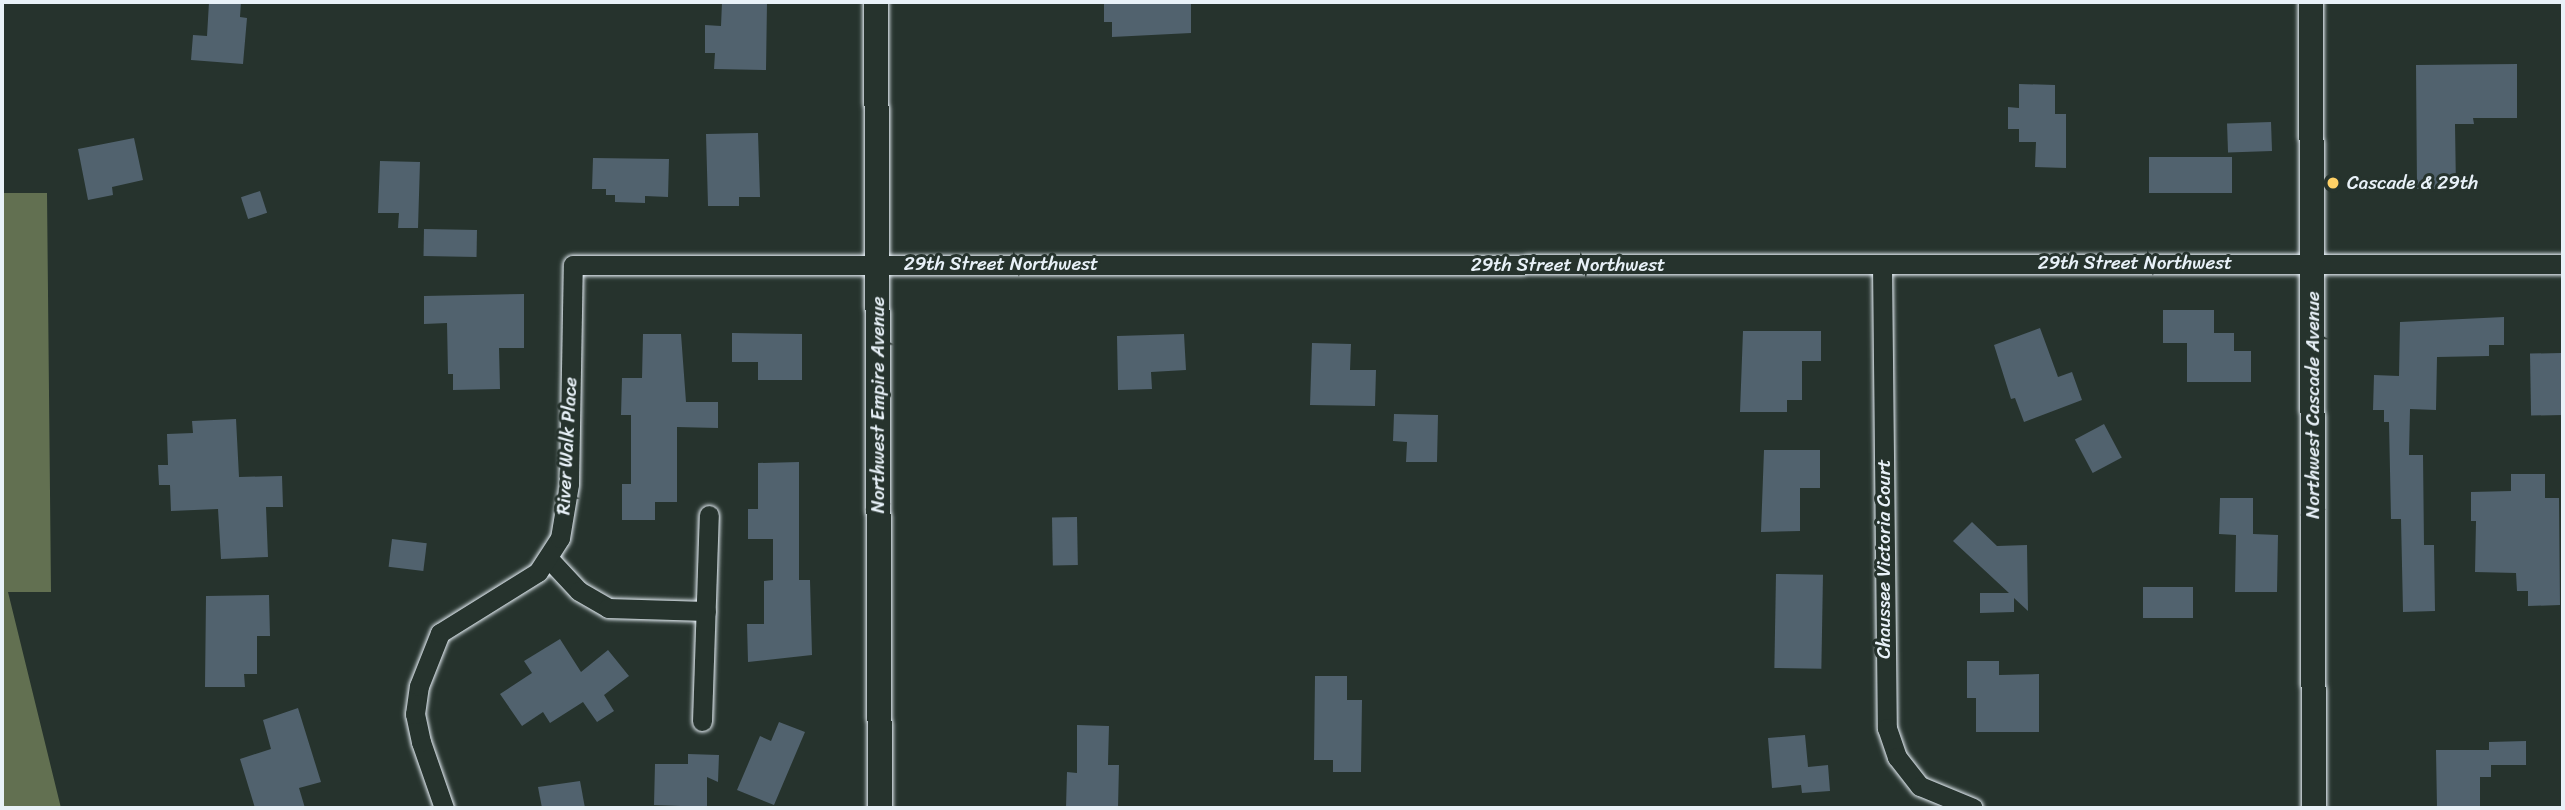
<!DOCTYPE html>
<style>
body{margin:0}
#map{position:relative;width:2565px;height:810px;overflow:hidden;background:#26332d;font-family:Sriracha,sans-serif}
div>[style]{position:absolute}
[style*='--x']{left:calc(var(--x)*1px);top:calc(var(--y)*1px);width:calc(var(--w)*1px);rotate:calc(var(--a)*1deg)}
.green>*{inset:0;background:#627051}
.building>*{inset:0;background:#51626e;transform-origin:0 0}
.roads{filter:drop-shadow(0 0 2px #e8f1f8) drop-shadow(0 0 2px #e8f1f8)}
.minor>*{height:19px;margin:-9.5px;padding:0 9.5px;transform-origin:9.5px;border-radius:9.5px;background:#26332d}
.tertiary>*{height:24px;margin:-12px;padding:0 12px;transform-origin:12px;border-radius:12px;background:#26332d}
.dots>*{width:19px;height:19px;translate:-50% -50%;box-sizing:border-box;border:4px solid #26332d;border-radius:50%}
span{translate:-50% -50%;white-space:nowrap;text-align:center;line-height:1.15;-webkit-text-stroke:6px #26332d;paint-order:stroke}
.poi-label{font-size:19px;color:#e8f1f8}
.left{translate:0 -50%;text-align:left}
.street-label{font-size:19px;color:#e8f1f8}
.frame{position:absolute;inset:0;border:4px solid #e8f1f8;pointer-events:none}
</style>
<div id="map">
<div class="green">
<i style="clip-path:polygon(2px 193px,47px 193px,51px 592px,8px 592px,61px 808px,2px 808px)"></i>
</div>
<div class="building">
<i style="clip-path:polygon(209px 2px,241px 2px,240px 17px,247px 18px,243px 64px,191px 60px,193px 35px,207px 36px)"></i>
<i style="clip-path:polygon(722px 2px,767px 2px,766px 70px,714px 69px,715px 53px,705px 53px,705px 25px,721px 26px)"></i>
<i style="clip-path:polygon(1104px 2px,1191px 2px,1191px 33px,1112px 37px,1112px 22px,1104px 22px)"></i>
<i style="clip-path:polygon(2517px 64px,2517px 118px,2473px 118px,2474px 124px,2455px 124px,2456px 189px,2417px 189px,2416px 65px)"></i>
<i style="clip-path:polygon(2019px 84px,2055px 85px,2055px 114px,2066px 114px,2066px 168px,2035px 167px,2036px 142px,2019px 142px,2019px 129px,2008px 129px,2008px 107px,2019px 108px)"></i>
<i style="left:2271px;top:122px;width:29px;height:44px;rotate:88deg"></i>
<i style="clip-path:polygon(758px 133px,760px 197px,739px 197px,739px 206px,708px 206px,706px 134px)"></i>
<i style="clip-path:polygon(134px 138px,143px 180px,112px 187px,113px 195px,88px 200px,78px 149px)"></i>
<i style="left:2149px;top:157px;width:83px;height:36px"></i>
<i style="clip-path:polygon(593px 158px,669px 159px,668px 197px,645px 196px,645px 203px,615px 202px,615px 195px,606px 195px,606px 189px,592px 189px)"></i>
<i style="clip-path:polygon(380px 161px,420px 162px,418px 228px,398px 228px,399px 213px,378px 213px)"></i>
<i style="left:260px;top:191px;width:23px;height:20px;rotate:72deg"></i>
<i style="left:424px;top:229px;width:53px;height:27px;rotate:1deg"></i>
<i style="clip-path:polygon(524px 294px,524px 348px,499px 348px,500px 389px,453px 390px,453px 374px,448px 374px,447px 323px,424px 324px,424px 296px)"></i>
<i style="clip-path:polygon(2163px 310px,2214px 310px,2214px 333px,2234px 333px,2234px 351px,2251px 351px,2251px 382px,2187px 382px,2187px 343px,2163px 343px)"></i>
<i style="clip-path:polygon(2504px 317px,2504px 345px,2489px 345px,2489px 356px,2437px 357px,2436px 410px,2410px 409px,2409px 455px,2423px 455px,2424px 545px,2434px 545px,2435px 611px,2403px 612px,2401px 519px,2391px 519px,2389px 422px,2384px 422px,2384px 410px,2373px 410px,2374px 375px,2399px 376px,2400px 322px)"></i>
<i style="clip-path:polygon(2040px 328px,2058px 377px,2072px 372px,2082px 400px,2024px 422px,2015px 398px,2011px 399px,1994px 345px)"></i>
<i style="clip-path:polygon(1743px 331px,1821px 331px,1821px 361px,1802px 361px,1802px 400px,1787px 400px,1787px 412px,1740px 412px)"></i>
<i style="clip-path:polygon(732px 333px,802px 334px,802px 380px,758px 380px,758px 362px,732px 362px)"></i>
<i style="clip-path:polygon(643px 334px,681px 334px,686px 402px,718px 402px,718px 428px,677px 427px,677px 502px,655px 502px,655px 520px,622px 520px,622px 484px,631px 484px,631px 415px,621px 415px,622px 378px,642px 378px)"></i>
<i style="clip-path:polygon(1184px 334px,1186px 370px,1151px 372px,1152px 389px,1118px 390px,1117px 336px)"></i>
<i style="clip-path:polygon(1312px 343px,1351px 344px,1350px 370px,1376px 370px,1375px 406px,1310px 405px)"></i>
<i style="left:2562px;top:353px;width:62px;height:32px;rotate:89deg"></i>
<i style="clip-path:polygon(1394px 414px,1438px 415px,1437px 462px,1406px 462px,1407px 442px,1393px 441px)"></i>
<i style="clip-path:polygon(236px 419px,239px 477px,282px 476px,283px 507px,266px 507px,268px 557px,221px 559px,218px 509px,171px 511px,170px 485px,159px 485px,158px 465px,168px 465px,167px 434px,193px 433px,192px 421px)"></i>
<i style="left:2104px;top:424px;width:38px;height:33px;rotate:62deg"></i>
<i style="clip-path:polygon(1764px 450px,1820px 450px,1820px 488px,1800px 488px,1800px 531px,1761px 532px)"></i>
<i style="clip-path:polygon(799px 462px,799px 580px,810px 580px,812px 655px,748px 662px,747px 624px,764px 624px,764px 581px,773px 580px,773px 539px,748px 539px,748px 509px,758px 509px,758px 463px)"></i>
<i style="clip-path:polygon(2511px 474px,2545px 474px,2545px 498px,2559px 498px,2560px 605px,2528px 606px,2528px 591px,2517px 591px,2516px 573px,2475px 572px,2476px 521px,2471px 521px,2471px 492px,2511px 491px)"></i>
<i style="clip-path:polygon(2220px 498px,2253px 498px,2253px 534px,2278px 535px,2277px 592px,2235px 592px,2236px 535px,2219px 534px)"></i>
<i style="left:1077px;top:517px;width:48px;height:25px;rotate:89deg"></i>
<i style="clip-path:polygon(1972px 522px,1997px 546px,2027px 545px,2028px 611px,2014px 598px,2014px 612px,1980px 613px,1980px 593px,2009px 593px,1953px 541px)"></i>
<i style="left:392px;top:539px;width:35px;height:28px;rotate:7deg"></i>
<i style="left:1776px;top:574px;width:47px;height:94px;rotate:1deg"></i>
<i style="left:2143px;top:587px;width:50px;height:31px"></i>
<i style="clip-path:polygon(269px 595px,270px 636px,257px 636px,257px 674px,244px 674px,245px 687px,205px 687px,206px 596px)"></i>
<i style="clip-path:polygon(560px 639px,581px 672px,608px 650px,629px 676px,604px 695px,614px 711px,597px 722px,583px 702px,550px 723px,543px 712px,522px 726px,500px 694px,532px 673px,524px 661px)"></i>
<i style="clip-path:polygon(1967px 661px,1999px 661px,1999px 675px,2039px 674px,2039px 732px,1976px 732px,1976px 698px,1967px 698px)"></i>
<i style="clip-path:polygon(1315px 676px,1347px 676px,1347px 700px,1362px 700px,1361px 772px,1333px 772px,1333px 760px,1314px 760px)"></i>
<i style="clip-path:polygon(298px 708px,321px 782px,299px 788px,305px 808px,255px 808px,240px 759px,271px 749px,263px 720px)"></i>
<i style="clip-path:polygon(779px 722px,805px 732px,774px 805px,737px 790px,760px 736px,771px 741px)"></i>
<i style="clip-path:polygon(1077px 725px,1109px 726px,1108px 765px,1119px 765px,1118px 808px,1066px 808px,1067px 772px,1077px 773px)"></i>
<i style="clip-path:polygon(1805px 735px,1808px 767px,1828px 765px,1830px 791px,1802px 793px,1801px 785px,1772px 788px,1768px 738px)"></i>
<i style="clip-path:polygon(2526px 741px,2526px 765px,2491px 765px,2491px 777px,2480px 777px,2480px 808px,2437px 808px,2436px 750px,2489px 750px,2489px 742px)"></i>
<i style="clip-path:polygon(688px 754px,719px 755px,718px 782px,707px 777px,707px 807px,654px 805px,655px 764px,688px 764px)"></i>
<i style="clip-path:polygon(580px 781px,585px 808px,542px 808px,538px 787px)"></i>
</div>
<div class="roads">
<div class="minor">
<i style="--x:1882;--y:265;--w:463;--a:89.4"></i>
<i style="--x:1887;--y:728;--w:31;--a:71"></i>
<i style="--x:1897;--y:757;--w:37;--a:52"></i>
<i style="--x:1920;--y:786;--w:57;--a:22.5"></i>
<i style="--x:550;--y:560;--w:42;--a:46.9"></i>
<i style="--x:579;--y:591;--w:34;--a:30"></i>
<i style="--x:608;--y:608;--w:98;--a:1.8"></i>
<i style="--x:702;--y:721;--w:206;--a:-88.1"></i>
<i style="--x:444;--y:808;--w:70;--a:-109.2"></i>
<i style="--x:421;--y:742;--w:29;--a:-102"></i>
<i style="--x:415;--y:714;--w:28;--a:-82"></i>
<i style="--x:419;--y:686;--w:57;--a:-68.4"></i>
<i style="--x:440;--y:633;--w:115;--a:-31.9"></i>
<i style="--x:538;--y:572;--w:40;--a:-57.1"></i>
<i style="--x:560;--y:538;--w:55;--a:-80.5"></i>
<i style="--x:569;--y:484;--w:219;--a:-89"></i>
<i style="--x:573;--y:265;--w:1990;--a:-0.03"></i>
</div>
<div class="tertiary">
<i style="--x:876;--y:2;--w:806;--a:89.72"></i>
<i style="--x:2311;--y:2;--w:806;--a:89.79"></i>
</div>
</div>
<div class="dots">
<i style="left:2333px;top:183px;background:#ffd166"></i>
</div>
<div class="poi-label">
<span class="left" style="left:2347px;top:183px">Cascade &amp; 29th</span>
</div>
<div class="street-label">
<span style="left:2135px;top:263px">29th Street Northwest</span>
<span style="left:1001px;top:264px">29th Street Northwest</span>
<span style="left:1568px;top:265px">29th Street Northwest</span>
<span style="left:878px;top:405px;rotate:-90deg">Northwest Empire Avenue</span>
<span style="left:2313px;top:405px;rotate:-90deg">Northwest Cascade Avenue</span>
<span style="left:567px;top:446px;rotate:-87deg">River Walk Place</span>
<span style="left:1884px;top:559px;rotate:-90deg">Chaussee Victoria Court</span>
</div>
<div class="frame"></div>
</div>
